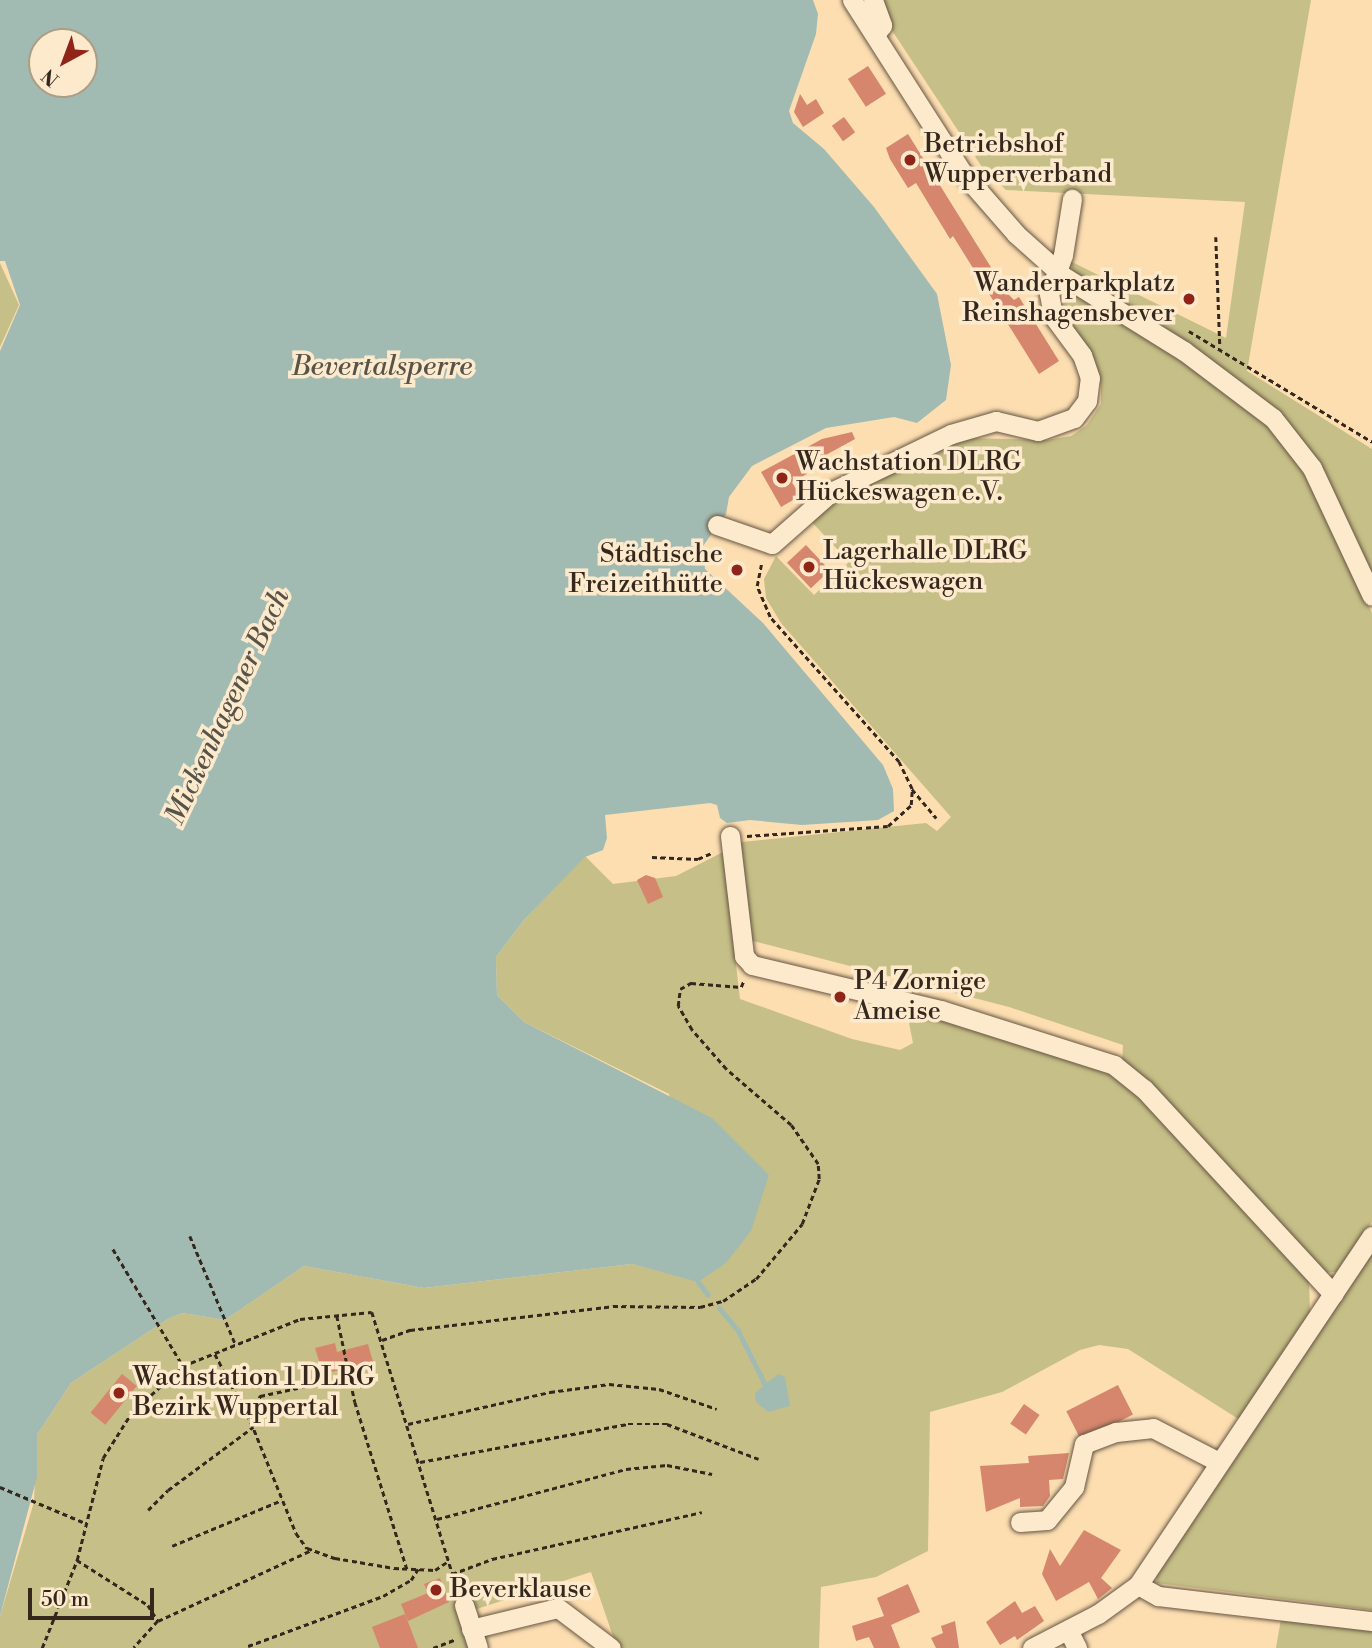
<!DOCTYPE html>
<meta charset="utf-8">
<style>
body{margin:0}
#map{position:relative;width:1372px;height:1648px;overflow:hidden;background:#fcdeb1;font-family:"Libre Bodoni",serif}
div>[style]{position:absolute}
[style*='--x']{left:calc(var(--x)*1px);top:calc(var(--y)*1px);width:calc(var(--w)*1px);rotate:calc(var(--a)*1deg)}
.green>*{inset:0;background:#c6bf87}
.water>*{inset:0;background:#a1bbb3}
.stream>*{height:5px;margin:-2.5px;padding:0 2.5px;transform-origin:2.5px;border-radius:2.5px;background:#a1bbb3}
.building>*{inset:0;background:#d5866d;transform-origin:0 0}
.path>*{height:2.5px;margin-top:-1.25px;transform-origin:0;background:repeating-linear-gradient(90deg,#34271d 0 5px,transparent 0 8.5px)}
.roads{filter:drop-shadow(0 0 2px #665542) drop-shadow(0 0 2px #665542)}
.minor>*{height:19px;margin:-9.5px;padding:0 9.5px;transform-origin:9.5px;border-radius:9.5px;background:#fdeacc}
.dots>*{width:19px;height:19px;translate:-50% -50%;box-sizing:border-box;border:4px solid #fdeacc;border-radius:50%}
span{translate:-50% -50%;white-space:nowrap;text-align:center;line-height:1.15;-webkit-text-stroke:7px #fdeacc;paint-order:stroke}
.poi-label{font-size:26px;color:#34271d}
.left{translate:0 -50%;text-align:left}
.right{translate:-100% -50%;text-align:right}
.water-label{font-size:28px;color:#55534a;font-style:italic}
.north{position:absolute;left:28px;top:28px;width:70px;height:70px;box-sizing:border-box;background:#fdeacc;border:2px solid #ad9c86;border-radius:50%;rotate:221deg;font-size:19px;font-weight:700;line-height:28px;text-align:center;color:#34271d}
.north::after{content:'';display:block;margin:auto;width:24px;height:32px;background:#8f2418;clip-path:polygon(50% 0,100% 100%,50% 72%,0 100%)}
.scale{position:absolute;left:28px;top:1588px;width:126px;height:32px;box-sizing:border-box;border:4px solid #34271d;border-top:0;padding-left:9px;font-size:21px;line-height:24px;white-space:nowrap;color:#34271d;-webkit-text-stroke:5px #fdeacc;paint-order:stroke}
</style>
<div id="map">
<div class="green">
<i style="clip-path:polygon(879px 0,1311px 0,1247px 371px,1372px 449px,1372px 574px,1296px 434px,1074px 272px,1068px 260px,1226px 338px,1245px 202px,1006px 190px,982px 167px,893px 32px)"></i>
<i style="clip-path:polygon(0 263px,19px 305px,0 347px)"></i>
<i style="clip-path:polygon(1074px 293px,1154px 340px,1259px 415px,1295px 455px,1320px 498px,1372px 613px,1372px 1222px,1336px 1272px,1322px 1273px,1122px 1062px,1123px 1045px,1009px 1007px,749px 940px,732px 843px,926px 823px,937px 831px,951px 817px,781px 623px,766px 598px,764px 579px,776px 556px,814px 595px,849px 562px,811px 521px,837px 497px,966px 438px,1047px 440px,1071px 436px,1086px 426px,1101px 404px,1101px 387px,1097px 368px,1059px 308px)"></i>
<i style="clip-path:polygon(723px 852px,740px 999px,852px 1039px,900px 1050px,913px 1043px,909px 1023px,920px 1014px,1112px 1067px,1309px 1281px,1310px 1312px,1240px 1420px,1128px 1349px,1099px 1345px,1080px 1350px,1002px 1392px,930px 1412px,928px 1551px,876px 1577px,821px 1587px,819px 1648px,617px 1648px,591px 1572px,461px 1614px,470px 1648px,0 1648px,0 1616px,34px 1502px,37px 1435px,71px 1383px,168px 1319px,182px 1313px,225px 1320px,304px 1266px,424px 1288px,632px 1264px,698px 1281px,669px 1094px,524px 1022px,497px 995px,496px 957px,524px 920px,585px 856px,613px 884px,676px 876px)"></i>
<i style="clip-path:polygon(1372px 1248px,1372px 1610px,1157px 1583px,1156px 1575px)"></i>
<i style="clip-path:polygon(1281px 1619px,1372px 1629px,1372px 1648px,1276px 1648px)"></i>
</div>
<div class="water">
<i style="clip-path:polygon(evenodd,0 0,813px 0,818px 14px,816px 34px,789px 111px,793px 123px,824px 149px,874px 207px,937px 294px,951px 365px,946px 400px,917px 423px,894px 417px,826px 428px,752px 466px,729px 497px,726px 514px,703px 546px,705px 569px,763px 623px,883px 765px,893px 789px,894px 811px,878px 820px,802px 825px,750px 820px,727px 823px,720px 818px,717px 805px,710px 803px,605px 815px,607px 838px,603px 850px,585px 857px,524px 920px,496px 957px,497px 995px,524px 1022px,712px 1118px,769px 1175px,751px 1231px,726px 1263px,698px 1282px,632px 1264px,424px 1288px,304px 1266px,225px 1320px,182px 1313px,168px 1319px,71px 1383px,37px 1435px,37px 1477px,0 1616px,0 351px,20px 305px,5px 261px,0 261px,0 0,42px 42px,84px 42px,84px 84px,42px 84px,42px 42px)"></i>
<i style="clip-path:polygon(778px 1374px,785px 1377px,790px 1406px,768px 1412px,756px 1402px,755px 1393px)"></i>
</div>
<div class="stream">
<i style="--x:698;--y:1282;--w:16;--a:52"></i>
<i style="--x:719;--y:1308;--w:30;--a:50"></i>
<i style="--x:738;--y:1331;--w:60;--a:63.4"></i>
</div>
<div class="building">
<i style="left:868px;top:66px;width:33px;height:24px;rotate:57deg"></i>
<i style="clip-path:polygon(800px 94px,807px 105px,816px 99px,824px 113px,803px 127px,794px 112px)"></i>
<i style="left:844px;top:117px;width:19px;height:15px;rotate:54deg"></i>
<i style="clip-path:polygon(908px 134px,1007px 293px,1014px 300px,1019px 297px,1059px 361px,1039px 374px,953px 236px,950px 239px,916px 183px,908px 188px,890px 159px,886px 148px)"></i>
<i style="clip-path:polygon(852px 432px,855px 439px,804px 467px,807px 474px,792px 482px,800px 496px,781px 507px,761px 472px,822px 439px)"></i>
<i style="left:806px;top:545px;width:35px;height:26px;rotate:47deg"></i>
<i style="clip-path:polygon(646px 875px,655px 878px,663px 897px,648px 904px,637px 880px)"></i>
<i style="clip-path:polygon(335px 1343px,337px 1352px,368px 1344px,373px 1362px,323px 1374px,315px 1348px)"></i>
<i style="left:278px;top:1370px;width:14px;height:25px;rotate:78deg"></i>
<i style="left:122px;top:1374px;width:19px;height:50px;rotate:39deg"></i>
<i style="left:1118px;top:1385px;width:33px;height:58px;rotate:63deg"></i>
<i style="left:1024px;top:1404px;width:19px;height:24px;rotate:35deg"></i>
<i style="clip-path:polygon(1069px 1453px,1063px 1479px,1049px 1480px,1050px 1496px,1043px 1506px,1020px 1507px,1020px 1498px,986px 1512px,980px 1466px,1029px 1463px,1028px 1456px)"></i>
<i style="clip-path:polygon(1084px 1530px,1121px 1550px,1101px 1578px,1112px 1588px,1098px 1599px,1089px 1582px,1056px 1601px,1042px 1574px,1050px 1549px,1060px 1566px)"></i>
<i style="clip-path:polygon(440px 1578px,449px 1602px,408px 1621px,401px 1604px,428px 1593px,424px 1584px)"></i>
<i style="clip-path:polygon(908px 1584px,920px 1612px,891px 1625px,900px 1648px,874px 1648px,869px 1637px,856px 1641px,852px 1626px,884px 1616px,877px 1598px)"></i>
<i style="clip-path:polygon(1015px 1601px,1022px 1613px,1035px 1606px,1044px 1621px,1017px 1640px,1015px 1636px,1000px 1645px,986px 1622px)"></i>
<i style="clip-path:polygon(405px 1614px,418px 1648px,380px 1648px,372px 1627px)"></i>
<i style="clip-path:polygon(955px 1621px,959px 1648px,936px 1648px,931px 1638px,943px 1633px,941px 1626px)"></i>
</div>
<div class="path">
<i style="--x:1216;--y:237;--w:111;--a:87.9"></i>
<i style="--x:1189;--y:331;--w:214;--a:31.2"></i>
<i style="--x:912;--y:789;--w:38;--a:50"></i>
<i style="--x:747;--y:836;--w:141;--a:-4.1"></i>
<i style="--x:888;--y:826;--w:31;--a:-42"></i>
<i style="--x:911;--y:805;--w:16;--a:-86"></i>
<i style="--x:912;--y:789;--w:30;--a:-116"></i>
<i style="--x:899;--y:762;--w:194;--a:-131.7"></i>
<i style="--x:770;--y:617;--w:34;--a:-113"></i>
<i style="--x:757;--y:586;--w:25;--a:-79"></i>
<i style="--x:652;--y:857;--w:46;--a:2.5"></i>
<i style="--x:698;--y:859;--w:17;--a:-24"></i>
<i style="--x:190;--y:1236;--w:116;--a:67.2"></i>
<i style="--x:113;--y:1249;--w:136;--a:59.1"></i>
<i style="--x:337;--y:1316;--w:88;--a:78.2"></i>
<i style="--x:355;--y:1402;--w:175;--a:72.7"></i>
<i style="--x:382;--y:1340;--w:30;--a:-20"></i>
<i style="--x:410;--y:1330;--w:204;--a:-6.7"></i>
<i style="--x:613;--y:1306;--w:87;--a:0.7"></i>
<i style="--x:700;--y:1307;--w:24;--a:-15"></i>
<i style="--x:723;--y:1301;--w:40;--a:-34"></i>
<i style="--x:756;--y:1279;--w:72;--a:-50.1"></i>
<i style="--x:802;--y:1224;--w:48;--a:-69.3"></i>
<i style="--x:819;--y:1179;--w:15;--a:-94"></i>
<i style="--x:818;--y:1164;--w:47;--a:-124.7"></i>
<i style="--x:791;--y:1125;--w:86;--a:-139.3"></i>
<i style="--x:726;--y:1069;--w:52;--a:-131.1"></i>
<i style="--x:692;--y:1030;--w:28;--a:-120"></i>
<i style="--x:678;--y:1006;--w:17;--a:-83"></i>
<i style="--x:680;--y:989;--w:13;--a:-29"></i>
<i style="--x:691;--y:983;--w:50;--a:4.6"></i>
<i style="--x:741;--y:987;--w:8;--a:-67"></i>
<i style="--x:215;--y:1354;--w:77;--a:62.1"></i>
<i style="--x:251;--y:1422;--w:120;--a:67.9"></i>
<i style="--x:296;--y:1533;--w:19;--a:54"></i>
<i style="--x:307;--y:1548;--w:30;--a:20"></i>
<i style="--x:335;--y:1558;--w:60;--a:9.6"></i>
<i style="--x:394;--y:1568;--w:41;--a:2.8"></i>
<i style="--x:435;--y:1570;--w:14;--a:-34"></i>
<i style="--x:251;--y:1422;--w:28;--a:-71"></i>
<i style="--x:260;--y:1396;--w:91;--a:-12.1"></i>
<i style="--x:408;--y:1424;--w:146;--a:-12.7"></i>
<i style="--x:550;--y:1392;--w:60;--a:-7.7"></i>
<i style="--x:609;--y:1384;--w:50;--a:5.7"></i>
<i style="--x:659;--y:1389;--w:61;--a:19"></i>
<i style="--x:420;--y:1462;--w:211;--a:-10.4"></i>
<i style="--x:628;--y:1424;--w:39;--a:0"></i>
<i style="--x:667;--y:1424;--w:98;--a:20.8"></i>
<i style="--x:0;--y:1487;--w:90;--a:22.9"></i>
<i style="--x:148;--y:1510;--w:28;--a:-45"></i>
<i style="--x:168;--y:1490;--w:106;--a:-36.5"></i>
<i style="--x:437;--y:1519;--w:196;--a:-14.8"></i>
<i style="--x:626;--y:1469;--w:41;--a:-5.6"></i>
<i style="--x:667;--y:1465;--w:46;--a:11.3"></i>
<i style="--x:172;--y:1546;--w:119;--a:-22.7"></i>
<i style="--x:77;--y:1560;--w:84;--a:32.4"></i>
<i style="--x:148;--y:1605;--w:19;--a:58"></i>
<i style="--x:158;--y:1621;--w:36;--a:132"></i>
<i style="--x:452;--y:1574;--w:43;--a:-20.6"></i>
<i style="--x:492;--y:1559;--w:215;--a:-12.6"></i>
<i style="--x:158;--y:1621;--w:170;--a:-24.8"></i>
<i style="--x:248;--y:1646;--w:144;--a:-20.3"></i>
<i style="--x:383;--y:1596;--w:32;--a:-30"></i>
<i style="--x:411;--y:1580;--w:13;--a:-58"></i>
<i style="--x:42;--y:1648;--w:95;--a:-68.3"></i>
<i style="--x:77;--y:1560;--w:105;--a:-75.7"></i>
<i style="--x:103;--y:1458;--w:54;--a:-57.8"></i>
<i style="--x:132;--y:1412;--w:69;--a:-42"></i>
<i style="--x:183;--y:1366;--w:126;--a:-21.9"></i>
<i style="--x:300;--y:1319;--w:72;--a:-5.6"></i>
<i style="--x:372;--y:1312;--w:290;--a:72.9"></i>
<i style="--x:433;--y:1648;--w:25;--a:-21"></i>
</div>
<div class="roads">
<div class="minor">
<i style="--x:852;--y:0;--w:204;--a:57.4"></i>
<i style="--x:962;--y:172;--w:82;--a:48.9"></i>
<i style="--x:1016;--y:234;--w:63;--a:41.8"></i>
<i style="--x:1063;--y:276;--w:142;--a:31.8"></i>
<i style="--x:1184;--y:351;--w:111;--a:37"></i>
<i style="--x:1273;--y:418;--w:63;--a:52"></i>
<i style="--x:1312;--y:468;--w:141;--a:64.9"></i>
<i style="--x:873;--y:0;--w:27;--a:70"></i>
<i style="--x:882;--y:25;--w:12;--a:125"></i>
<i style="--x:717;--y:525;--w:58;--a:19.1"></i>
<i style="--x:772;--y:544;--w:79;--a:-41.4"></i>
<i style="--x:831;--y:492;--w:133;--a:-25.8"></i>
<i style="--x:951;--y:434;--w:47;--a:-16.1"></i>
<i style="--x:996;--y:421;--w:43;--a:13.4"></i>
<i style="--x:1038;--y:431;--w:38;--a:-20"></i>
<i style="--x:1074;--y:418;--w:21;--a:-53"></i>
<i style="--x:1087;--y:401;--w:23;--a:-83"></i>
<i style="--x:1090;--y:378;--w:24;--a:-109"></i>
<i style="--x:1082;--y:355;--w:49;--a:-126.6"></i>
<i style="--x:1053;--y:316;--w:22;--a:-100"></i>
<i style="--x:1049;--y:294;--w:41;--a:-70.3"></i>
<i style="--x:1063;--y:255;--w:57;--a:-80.9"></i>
<i style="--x:730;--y:836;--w:121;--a:83.3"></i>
<i style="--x:744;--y:956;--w:12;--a:48"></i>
<i style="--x:752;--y:965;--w:194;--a:13.4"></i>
<i style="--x:941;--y:1010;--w:182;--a:17.6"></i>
<i style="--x:1114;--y:1065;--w:38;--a:39"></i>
<i style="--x:1144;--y:1089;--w:279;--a:47.3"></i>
<i style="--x:1020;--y:1522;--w:27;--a:-4"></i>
<i style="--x:1047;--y:1520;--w:43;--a:-50.7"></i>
<i style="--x:1074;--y:1487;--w:44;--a:-76.9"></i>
<i style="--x:1084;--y:1444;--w:34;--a:-21"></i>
<i style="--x:1116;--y:1432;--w:37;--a:-6"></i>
<i style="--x:1153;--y:1428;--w:74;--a:27.3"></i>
<i style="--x:1138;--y:1585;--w:23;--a:29"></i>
<i style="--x:1158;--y:1596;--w:215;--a:6.7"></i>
<i style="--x:464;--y:1605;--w:45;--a:72"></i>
<i style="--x:471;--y:1629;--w:89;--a:-13.6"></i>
<i style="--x:558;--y:1608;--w:66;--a:37"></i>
<i style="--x:1068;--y:1630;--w:20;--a:63"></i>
<i style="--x:1032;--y:1648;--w:74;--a:-27.3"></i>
<i style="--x:1098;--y:1614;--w:49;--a:-35.9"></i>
<i style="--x:1138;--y:1585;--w:420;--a:-56.2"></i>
</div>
</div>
<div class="dots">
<i style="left:910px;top:160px;background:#8f2418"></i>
<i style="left:1189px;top:299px;background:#8f2418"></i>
<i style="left:782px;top:478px;background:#8f2418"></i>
<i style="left:809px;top:567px;background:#8f2418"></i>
<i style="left:737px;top:570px;background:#8f2418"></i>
<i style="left:840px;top:997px;background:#8f2418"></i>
<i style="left:119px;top:1393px;background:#8f2418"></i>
<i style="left:436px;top:1590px;background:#8f2418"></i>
</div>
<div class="poi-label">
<span class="left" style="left:924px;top:160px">Betriebshof<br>Wupperverband</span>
<span class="right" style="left:1175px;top:299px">Wanderparkplatz<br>Reinshagensbever</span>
<span class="left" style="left:796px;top:478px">Wachstation DLRG<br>Hückeswagen e.V.</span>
<span class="left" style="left:823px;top:567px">Lagerhalle DLRG<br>Hückeswagen</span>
<span class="right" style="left:723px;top:570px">Städtische<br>Freizeithütte</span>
<span class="left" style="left:854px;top:997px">P4 Zornige<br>Ameise</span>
<span class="left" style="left:133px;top:1393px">Wachstation 1 DLRG<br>Bezirk Wuppertal</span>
<span class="left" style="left:450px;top:1590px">Beverklause</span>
</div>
<div class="water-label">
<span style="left:382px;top:367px">Bevertalsperre</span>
<span style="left:228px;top:707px;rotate:-65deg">Mickenhagener Bach</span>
</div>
<div class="north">N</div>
<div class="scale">50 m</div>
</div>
